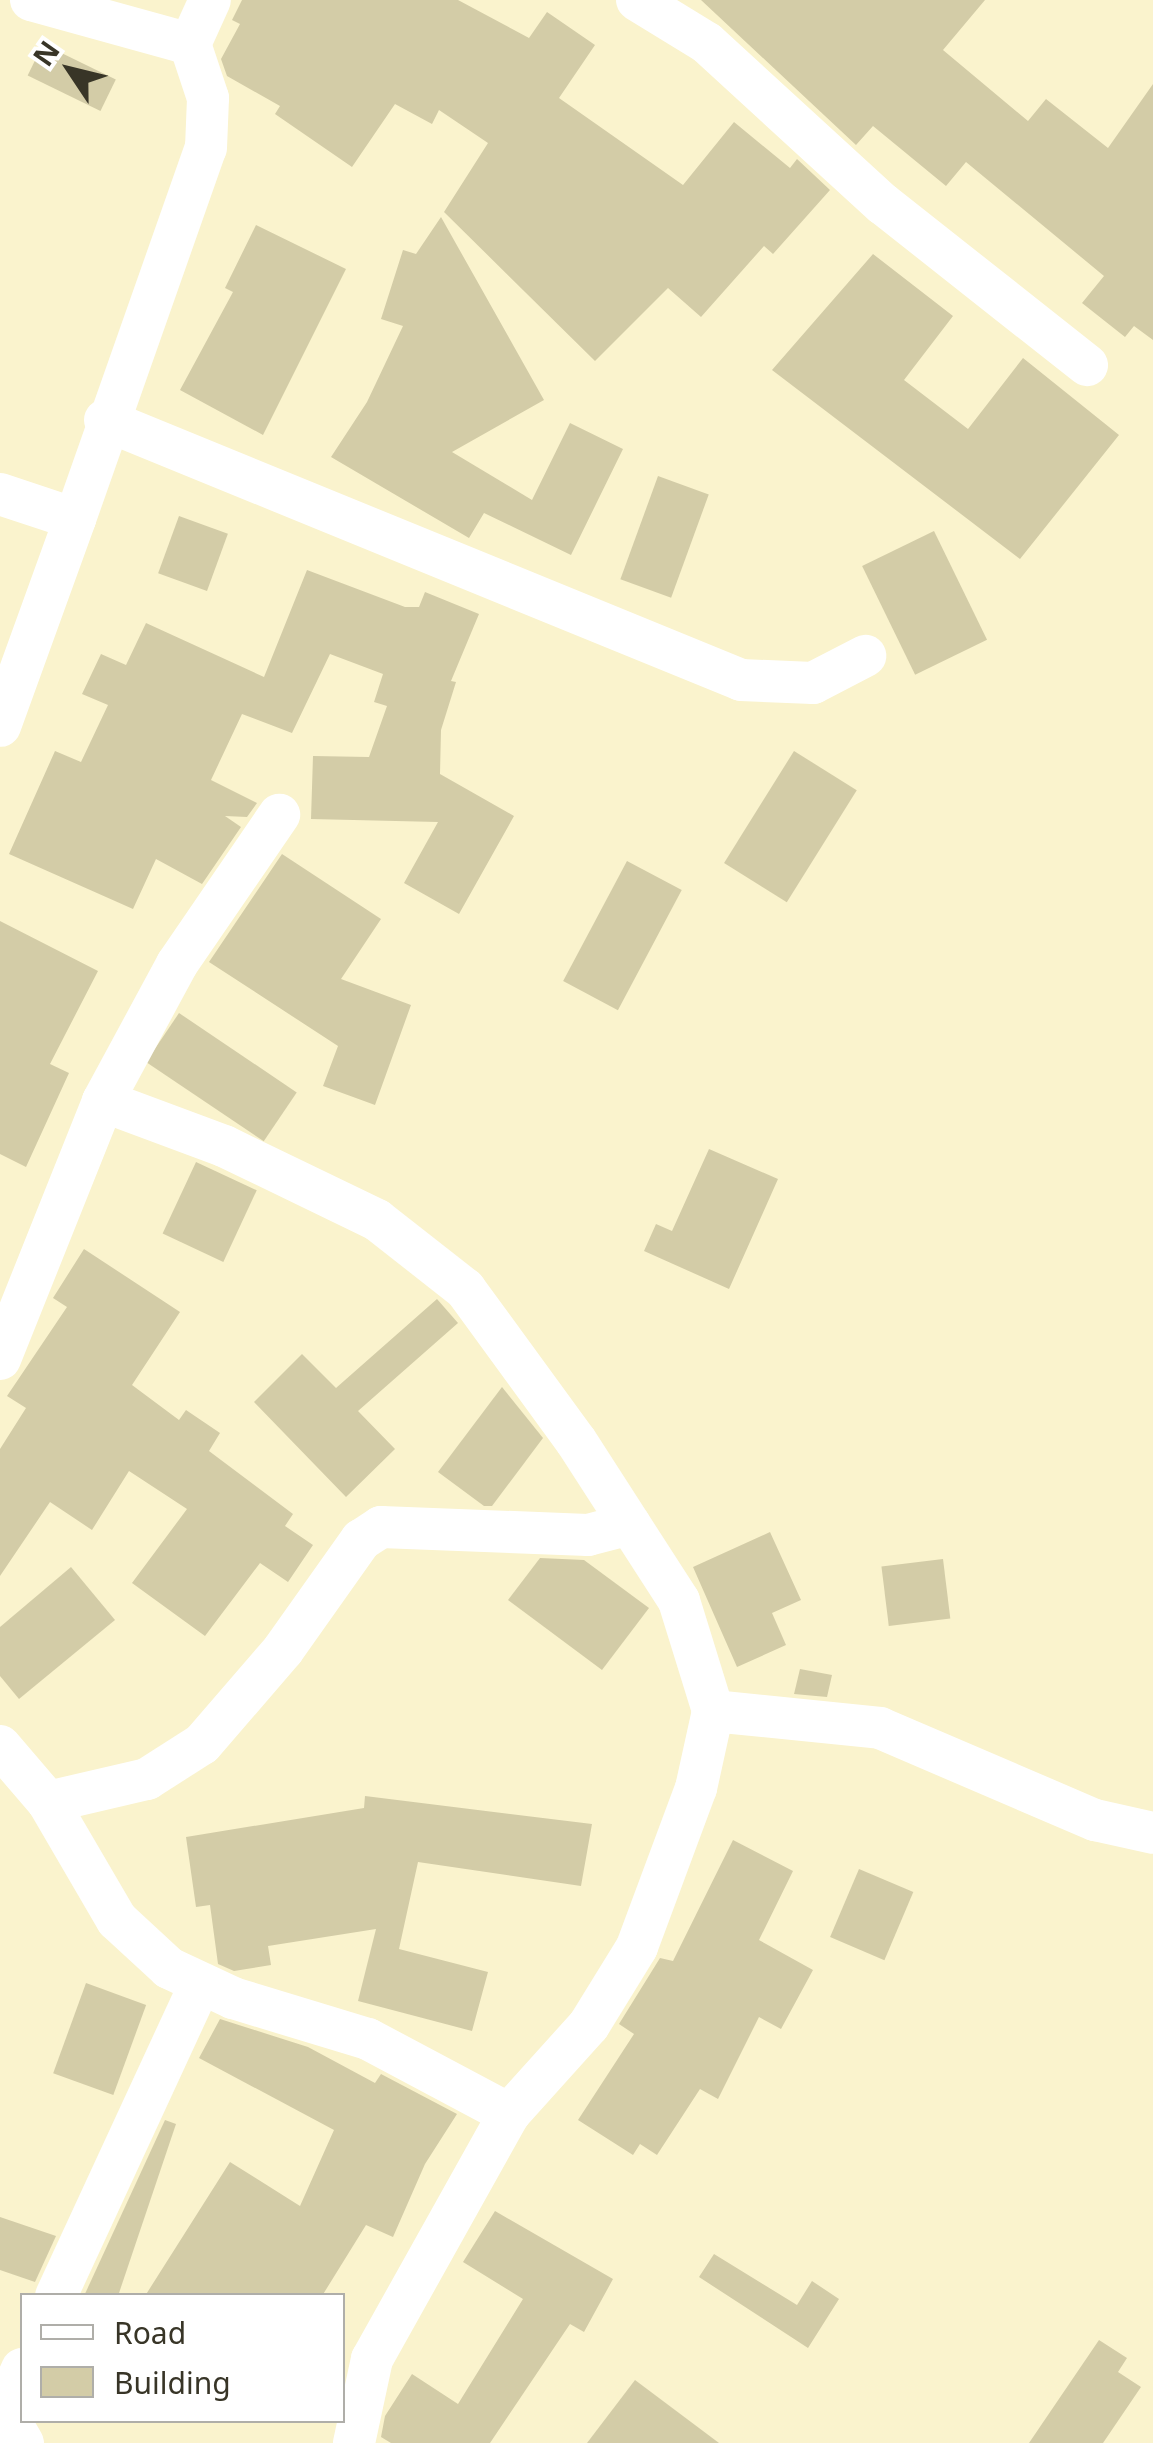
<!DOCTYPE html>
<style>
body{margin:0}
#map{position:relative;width:1153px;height:2443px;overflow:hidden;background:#faf3cd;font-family:"Noto Sans",sans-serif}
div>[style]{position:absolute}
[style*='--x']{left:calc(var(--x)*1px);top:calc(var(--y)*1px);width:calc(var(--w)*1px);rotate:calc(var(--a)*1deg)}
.building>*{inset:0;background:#d3cca7;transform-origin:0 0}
.minor>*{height:42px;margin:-21px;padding:0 21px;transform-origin:21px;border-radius:21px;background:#fff}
span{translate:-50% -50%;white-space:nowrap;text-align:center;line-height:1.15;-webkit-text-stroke:8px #fff;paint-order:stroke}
.legend{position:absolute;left:20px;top:2293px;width:325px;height:130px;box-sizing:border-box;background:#fff;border:2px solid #afaea9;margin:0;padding:12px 18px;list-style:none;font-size:30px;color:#383527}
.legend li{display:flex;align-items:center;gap:20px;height:50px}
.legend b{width:50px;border:2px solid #afaea9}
.north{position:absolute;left:20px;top:20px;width:100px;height:100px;-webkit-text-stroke:8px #fff;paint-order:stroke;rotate:305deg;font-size:28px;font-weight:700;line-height:40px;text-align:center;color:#383527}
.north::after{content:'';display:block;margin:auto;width:35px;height:45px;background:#383527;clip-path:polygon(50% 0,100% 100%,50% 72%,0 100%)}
</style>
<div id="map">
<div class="building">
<i style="clip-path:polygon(242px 0,458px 0,529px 38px,547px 12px,595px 45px,559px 98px,683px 185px,734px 122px,790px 168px,797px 159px,830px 190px,773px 254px,764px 246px,701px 317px,668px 288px,595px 361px,444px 212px,488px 143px,439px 110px,432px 124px,395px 104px,352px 167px,275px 114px,280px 106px,227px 76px,221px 59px,240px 24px,232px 20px)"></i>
<i style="clip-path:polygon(701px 0,985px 0,943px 50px,1028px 121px,1046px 99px,1108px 148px,1153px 84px,1153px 340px,1134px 326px,1125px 337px,1082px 303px,1104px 276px,966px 162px,946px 186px,873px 126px,856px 145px)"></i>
<i style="left:43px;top:44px;width:81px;height:35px;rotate:26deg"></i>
<i style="clip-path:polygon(441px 217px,544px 400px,452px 452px,532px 500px,570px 423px,623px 449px,571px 555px,484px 513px,469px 538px,331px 457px,367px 402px,403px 326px,381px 319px,403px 250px,416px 254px)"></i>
<i style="clip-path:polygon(256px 225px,346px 269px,263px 435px,180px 390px,233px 292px,225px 288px)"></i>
<i style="clip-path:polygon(873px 254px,953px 316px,904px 380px,968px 429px,1023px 358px,1119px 435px,1020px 559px,772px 370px)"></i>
<i style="left:658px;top:476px;width:54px;height:110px;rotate:20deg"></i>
<i style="left:179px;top:516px;width:52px;height:61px;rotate:20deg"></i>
<i style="left:934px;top:531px;width:121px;height:80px;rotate:64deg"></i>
<i style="clip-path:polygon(307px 570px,405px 607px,419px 607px,425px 592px,479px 614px,451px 681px,456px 682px,441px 730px,440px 774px,514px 816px,459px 914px,404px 883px,438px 822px,311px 819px,313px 756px,369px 757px,387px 706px,374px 702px,383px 674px,330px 654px,292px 733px,242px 714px,211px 780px,257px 803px,247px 817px,225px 816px,241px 827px,202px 884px,156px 859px,133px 909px,9px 854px,55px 751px,81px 762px,108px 705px,82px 694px,101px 654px,126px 665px,146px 623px,264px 677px)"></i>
<i style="left:794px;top:751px;width:74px;height:132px;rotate:32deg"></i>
<i style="clip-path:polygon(282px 854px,381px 919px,341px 979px,411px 1005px,375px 1105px,323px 1086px,338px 1046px,209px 962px)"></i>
<i style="left:627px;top:861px;width:62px;height:136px;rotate:28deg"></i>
<i style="clip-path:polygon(0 921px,98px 971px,50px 1064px,69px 1073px,26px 1167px,0 1154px)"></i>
<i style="left:179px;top:1013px;width:142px;height:59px;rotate:34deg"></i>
<i style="clip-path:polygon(709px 1149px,778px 1179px,729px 1289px,644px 1251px,656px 1224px,672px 1231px)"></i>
<i style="left:196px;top:1162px;width:67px;height:79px;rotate:25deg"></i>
<i style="clip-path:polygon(84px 1249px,180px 1312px,132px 1385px,179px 1420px,186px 1410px,220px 1433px,209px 1451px,293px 1514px,285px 1526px,313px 1545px,288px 1582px,260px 1563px,205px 1636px,132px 1583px,187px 1509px,129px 1471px,92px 1530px,50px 1502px,0 1576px,0 1449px,26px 1408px,7px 1396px,67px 1307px,53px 1298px)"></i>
<i style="clip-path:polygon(437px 1299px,458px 1323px,358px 1411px,395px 1449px,346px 1497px,254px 1402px,302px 1354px,336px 1388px)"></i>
<i style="clip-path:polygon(502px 1387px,543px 1438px,492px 1506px,484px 1506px,438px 1472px)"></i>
<i style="clip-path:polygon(770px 1532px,801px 1600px,772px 1613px,786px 1645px,737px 1667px,693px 1567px)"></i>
<i style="clip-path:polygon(540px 1558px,584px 1560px,649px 1608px,602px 1670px,508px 1600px)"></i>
<i style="left:943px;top:1559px;width:60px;height:62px;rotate:83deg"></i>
<i style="clip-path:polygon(71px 1567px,115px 1620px,19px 1699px,0 1676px,0 1627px)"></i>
<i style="clip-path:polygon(800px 1669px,832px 1675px,827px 1697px,794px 1694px)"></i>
<i style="clip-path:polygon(365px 1796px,592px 1824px,581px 1886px,418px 1862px,399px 1949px,488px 1972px,472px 2031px,358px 2001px,376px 1929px,268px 1946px,271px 1965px,234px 1971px,218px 1964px,210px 1905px,196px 1907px,186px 1837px,364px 1808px)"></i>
<i style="clip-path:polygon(733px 1840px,793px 1871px,759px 1940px,813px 1970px,781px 2029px,759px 2017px,718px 2099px,700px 2089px,657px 2155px,640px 2144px,633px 2155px,578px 2120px,634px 2034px,619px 2024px,660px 1958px,673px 1961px)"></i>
<i style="left:859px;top:1869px;width:59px;height:74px;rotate:23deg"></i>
<i style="left:86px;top:1983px;width:64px;height:96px;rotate:20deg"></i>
<i style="clip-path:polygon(220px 2019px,308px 2047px,375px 2083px,381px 2074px,457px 2114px,425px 2164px,393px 2237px,366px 2225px,322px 2296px,145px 2296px,230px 2162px,300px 2206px,334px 2130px,199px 2058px)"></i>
<i style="clip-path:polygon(165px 2120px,176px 2124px,118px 2296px,84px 2296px)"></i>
<i style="clip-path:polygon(495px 2211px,613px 2279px,584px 2332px,570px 2324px,490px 2443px,391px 2443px,381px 2437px,385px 2416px,412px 2374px,458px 2404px,523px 2299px,463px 2262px)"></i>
<i style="clip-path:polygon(0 2217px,56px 2236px,35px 2282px,0 2270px)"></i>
<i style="clip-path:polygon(714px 2254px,797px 2305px,812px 2281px,839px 2299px,808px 2348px,699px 2277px)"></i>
<i style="clip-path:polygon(1099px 2340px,1127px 2358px,1118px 2372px,1141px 2387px,1103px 2443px,1029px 2443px)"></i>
<i style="clip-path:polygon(635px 2380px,719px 2443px,587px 2443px)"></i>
</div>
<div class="minor">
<i style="--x:31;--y:0;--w:165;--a:15.5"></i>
<i style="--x:637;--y:0;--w:82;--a:31.6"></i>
<i style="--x:707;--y:43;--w:239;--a:42.5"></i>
<i style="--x:883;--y:204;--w:260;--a:38.3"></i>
<i style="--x:105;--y:420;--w:687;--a:22.23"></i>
<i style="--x:741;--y:680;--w:72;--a:2.4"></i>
<i style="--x:813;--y:683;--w:59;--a:-27.4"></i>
<i style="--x:0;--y:494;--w:79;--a:18.4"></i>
<i style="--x:75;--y:519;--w:220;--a:109.9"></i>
<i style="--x:75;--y:519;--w:393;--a:-70.6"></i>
<i style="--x:206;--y:148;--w:50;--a:-87.7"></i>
<i style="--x:208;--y:98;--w:57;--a:-108.4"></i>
<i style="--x:190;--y:44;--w:48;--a:-65.6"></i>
<i style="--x:103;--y:1101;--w:129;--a:20.4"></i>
<i style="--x:224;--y:1146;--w:170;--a:25.8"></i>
<i style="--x:377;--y:1220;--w:112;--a:38.1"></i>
<i style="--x:465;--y:1289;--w:188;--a:53.9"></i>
<i style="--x:576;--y:1441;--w:190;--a:57.2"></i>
<i style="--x:679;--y:1601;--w:115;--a:72.8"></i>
<i style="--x:713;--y:1711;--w:79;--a:102.4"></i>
<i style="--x:696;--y:1788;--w:170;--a:110.4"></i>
<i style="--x:637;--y:1947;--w:92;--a:121.6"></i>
<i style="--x:589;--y:2025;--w:120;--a:132"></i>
<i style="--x:509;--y:2114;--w:281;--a:119.2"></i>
<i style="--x:372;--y:2359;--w:86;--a:102.1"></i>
<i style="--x:0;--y:1359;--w:278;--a:-68.2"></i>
<i style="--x:103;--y:1101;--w:156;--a:-61.6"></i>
<i style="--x:177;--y:964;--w:181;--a:-55.6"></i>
<i style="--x:713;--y:1711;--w:168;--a:5.8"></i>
<i style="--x:880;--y:1728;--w:234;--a:23.2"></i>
<i style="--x:1095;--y:1820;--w:59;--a:12.6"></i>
<i style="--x:0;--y:1746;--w:74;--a:49.4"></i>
<i style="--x:48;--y:1802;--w:137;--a:59.7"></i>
<i style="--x:117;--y:1920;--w:71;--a:42.7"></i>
<i style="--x:169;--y:1968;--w:71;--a:25.1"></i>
<i style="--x:233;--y:1998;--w:141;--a:16.9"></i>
<i style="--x:368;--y:2039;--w:160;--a:28"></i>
<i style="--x:48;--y:1802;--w:102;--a:-13.1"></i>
<i style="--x:147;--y:1779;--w:65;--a:-32.5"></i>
<i style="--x:202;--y:1744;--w:124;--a:-49.2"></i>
<i style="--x:283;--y:1650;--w:135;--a:-54.7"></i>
<i style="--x:361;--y:1540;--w:24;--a:-33"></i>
<i style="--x:381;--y:1527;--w:207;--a:2.2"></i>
<i style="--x:588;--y:1535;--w:43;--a:-14.7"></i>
<i style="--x:56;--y:2296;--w:341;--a:-65.2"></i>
<i style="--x:22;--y:2369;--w:32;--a:114"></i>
<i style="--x:9;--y:2398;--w:21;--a:90"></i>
<i style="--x:9;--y:2419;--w:28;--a:60"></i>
</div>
<ul class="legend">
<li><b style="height:12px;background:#fff"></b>Road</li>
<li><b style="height:28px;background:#d3cca7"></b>Building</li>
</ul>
<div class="north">N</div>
</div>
